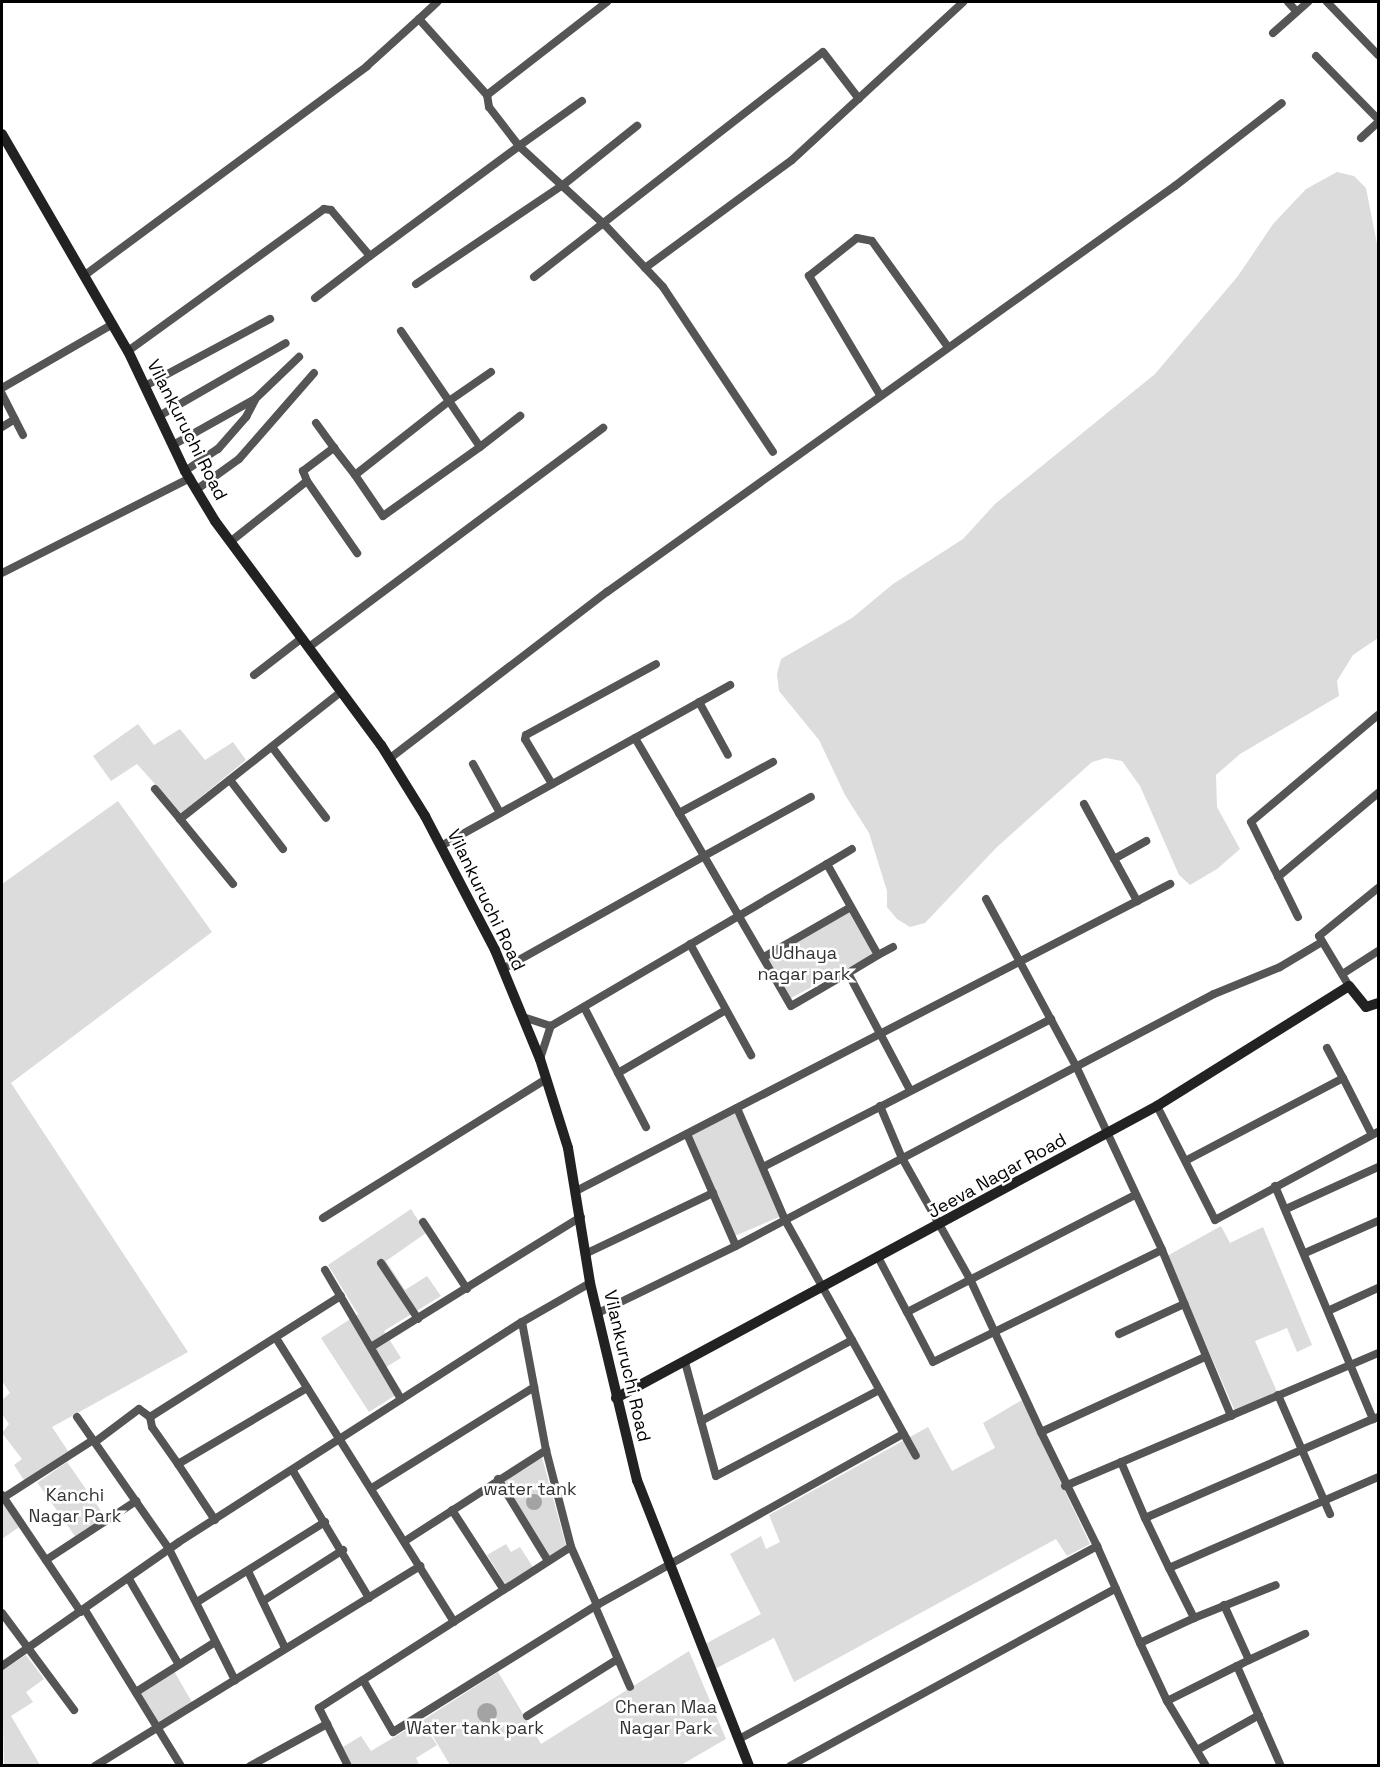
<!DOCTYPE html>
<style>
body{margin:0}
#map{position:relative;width:1380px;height:1767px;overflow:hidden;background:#fff;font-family:"Space Grotesk",sans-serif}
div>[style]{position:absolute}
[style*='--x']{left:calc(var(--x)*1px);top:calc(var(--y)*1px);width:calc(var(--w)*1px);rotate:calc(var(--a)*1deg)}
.green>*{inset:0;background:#dcdcdc;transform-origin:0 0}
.water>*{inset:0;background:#a3a3a3}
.round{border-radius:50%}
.street>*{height:8px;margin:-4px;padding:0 4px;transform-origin:4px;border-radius:4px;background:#555}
.secondary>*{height:10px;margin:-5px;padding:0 5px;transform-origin:5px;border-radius:5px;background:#222}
span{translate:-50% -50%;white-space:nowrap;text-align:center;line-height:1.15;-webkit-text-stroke:5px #fff;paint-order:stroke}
.street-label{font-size:18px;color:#000}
.park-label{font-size:18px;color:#333}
.frame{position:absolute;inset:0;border:3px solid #000;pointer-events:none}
</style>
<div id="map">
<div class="green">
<i style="clip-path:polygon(1337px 172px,1354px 176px,1366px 188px,1378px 249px,1378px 638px,1353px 655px,1337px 681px,1339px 696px,1240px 754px,1216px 775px,1217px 807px,1240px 849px,1217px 869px,1190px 885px,1179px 875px,1140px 786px,1122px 761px,1106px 758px,1092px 762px,997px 847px,925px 923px,910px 927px,897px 919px,887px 907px,887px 891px,869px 833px,845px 795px,819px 740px,779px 691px,777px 674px,781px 659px,852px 618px,893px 584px,963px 539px,995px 504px,1155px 374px,1238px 276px,1273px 224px,1306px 189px)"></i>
<i style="clip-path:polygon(138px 724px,154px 745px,180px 729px,205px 760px,233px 742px,246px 760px,181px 813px,137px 764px,111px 781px,93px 756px)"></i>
<i style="clip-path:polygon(118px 801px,212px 932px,11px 1083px,188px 1352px,52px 1427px,68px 1451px,24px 1480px,14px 1465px,22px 1459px,2px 1433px,9px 1424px,2px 1414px,2px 1400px,10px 1393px,2px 1381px,2px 884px)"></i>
<i style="left:850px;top:910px;width:50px;height:96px;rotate:62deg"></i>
<i style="left:735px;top:1113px;width:113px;height:49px;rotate:67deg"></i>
<i style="clip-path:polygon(411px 1209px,426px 1233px,386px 1261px,405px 1290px,427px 1276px,441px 1296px,384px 1331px,401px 1358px,386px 1367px,402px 1391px,369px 1412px,321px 1338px,358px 1314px,328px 1265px)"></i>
<i style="clip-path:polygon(1221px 1226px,1230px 1243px,1263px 1227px,1312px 1345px,1297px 1352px,1287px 1328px,1255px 1341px,1277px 1392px,1235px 1411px,1167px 1256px)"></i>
<i style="clip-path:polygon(1022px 1400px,1090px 1544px,1067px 1556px,1056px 1539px,794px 1682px,774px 1638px,715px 1669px,705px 1644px,761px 1614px,730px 1554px,761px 1536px,766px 1549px,780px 1542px,769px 1515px,928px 1427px,952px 1471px,995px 1448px,983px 1423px)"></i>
<i style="clip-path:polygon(542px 1457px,566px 1546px,548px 1558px,501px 1481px)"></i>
<i style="left:67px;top:1462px;width:68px;height:36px;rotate:55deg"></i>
<i style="clip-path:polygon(2px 1499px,19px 1527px,2px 1539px)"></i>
<i style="clip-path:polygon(506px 1544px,511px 1552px,520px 1547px,533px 1567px,506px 1585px,487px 1555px)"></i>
<i style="clip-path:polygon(689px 1651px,726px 1739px,681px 1765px,450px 1765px,423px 1720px,498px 1672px,541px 1744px)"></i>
<i style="clip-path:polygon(26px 1655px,44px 1679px,26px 1692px,33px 1702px,11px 1716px,40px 1765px,4px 1765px,2px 1671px)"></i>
<i style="left:174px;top:1671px;width:36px;height:41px;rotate:60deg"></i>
<i style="clip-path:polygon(421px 1721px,437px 1745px,416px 1758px,420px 1766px,352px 1765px,343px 1747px,361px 1736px,371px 1751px)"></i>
</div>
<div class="water">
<i class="round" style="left:526px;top:1494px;width:16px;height:16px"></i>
<i class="round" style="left:477px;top:1703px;width:20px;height:20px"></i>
</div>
<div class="street">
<i style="--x:1288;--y:2;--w:12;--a:48"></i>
<i style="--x:1327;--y:2;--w:74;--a:46.1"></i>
<i style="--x:419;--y:19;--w:25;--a:-43"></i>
<i style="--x:1273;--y:33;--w:47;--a:-41.5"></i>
<i style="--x:1316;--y:56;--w:88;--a:45.5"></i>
<i style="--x:582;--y:101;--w:77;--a:144.5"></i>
<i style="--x:519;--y:146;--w:117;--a:42.6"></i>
<i style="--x:605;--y:225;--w:85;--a:46.9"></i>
<i style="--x:663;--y:287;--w:198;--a:56.3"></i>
<i style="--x:1361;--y:138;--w:23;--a:-43"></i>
<i style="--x:645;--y:268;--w:182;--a:-36.3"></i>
<i style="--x:792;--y:160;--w:233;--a:-42.7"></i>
<i style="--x:85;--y:275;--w:351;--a:-36.5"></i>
<i style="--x:367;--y:66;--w:70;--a:-42.1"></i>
<i style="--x:419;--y:19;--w:102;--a:48.2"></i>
<i style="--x:487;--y:95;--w:152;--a:-37.8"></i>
<i style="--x:534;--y:277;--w:366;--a:-37.9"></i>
<i style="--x:823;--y:52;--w:59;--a:52.5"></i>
<i style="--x:416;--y:284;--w:177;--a:-34"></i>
<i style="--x:563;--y:185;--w:95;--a:-38.6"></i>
<i style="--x:315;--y:298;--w:69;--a:-37.4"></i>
<i style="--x:401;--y:331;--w:85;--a:55.6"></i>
<i style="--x:449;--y:401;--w:51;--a:-34.6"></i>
<i style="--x:128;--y:351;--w:242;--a:-35.9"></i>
<i style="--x:324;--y:209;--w:7;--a:8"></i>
<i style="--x:331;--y:210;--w:60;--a:49.7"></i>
<i style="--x:370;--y:256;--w:185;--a:-36.4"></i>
<i style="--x:519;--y:146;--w:49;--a:-127.6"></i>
<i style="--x:489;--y:107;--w:12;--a:-99"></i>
<i style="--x:145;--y:386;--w:142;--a:-28.2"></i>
<i style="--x:2;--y:388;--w:128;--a:-30"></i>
<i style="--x:2;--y:394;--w:46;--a:62.9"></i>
<i style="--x:880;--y:395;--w:139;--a:-120.8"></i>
<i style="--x:809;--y:276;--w:61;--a:-38.4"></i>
<i style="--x:857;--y:238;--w:15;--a:11"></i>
<i style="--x:872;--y:241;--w:130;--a:54.4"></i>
<i style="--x:159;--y:416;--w:146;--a:-29.9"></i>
<i style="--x:316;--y:423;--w:31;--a:54"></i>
<i style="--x:2;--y:427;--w:15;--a:-32"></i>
<i style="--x:173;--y:445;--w:94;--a:-29.3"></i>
<i style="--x:255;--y:399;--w:61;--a:-43.7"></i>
<i style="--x:480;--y:447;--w:51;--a:-37.8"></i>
<i style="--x:185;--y:471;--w:40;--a:-34"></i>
<i style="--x:218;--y:449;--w:43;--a:-48.8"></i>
<i style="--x:246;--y:417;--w:19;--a:-62"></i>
<i style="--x:307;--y:481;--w:88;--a:55.2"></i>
<i style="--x:196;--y:490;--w:53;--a:-35.8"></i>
<i style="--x:239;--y:459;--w:114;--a:-48.9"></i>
<i style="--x:230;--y:542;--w:98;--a:-38.4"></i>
<i style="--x:307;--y:481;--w:11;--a:-112"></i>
<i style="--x:303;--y:471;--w:39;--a:-37"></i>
<i style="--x:334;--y:448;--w:34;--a:52"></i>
<i style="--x:355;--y:475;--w:120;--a:-38.2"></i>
<i style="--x:449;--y:401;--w:55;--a:56"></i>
<i style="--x:480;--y:447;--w:119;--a:144.6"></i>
<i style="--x:383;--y:516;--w:50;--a:-124.3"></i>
<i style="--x:2;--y:573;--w:211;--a:-26.8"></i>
<i style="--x:309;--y:647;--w:367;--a:-36.7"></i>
<i style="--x:254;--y:675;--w:61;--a:-37.6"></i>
<i style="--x:699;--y:702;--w:60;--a:61.3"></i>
<i style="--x:635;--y:738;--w:87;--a:59.6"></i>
<i style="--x:272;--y:747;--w:89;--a:52.7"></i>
<i style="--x:389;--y:759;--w:275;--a:-37.5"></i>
<i style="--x:607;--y:592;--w:698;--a:-35.56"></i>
<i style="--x:1175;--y:186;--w:135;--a:-37.8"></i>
<i style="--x:773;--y:762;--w:107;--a:151.5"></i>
<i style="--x:679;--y:813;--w:50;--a:59.8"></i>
<i style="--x:704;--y:856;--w:122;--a:-28.9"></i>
<i style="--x:473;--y:764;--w:56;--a:61.1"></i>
<i style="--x:230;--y:780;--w:87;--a:52.5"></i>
<i style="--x:552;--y:784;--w:52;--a:-121"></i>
<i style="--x:525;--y:739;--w:4;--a:-76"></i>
<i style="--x:526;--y:735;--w:148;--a:-28.6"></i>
<i style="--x:155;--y:789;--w:39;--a:50"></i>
<i style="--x:1084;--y:804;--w:111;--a:61.3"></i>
<i style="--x:441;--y:846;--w:331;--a:-29.1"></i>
<i style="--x:1114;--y:859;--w:37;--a:-29"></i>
<i style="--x:827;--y:864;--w:29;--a:-31"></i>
<i style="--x:1278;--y:877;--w:131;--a:-40"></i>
<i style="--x:233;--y:884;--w:84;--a:-129.2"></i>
<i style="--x:180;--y:819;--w:205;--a:-38.3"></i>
<i style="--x:986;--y:899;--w:190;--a:61.7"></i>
<i style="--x:1076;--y:1066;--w:203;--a:64.9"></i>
<i style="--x:1162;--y:1250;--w:180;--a:67.4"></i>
<i style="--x:1298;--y:917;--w:106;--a:-116.3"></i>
<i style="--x:1251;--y:822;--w:166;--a:-40.1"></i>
<i style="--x:690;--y:944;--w:127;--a:61.2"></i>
<i style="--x:878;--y:955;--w:17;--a:-28"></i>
<i style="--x:764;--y:957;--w:100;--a:-29.9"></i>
<i style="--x:503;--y:969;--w:231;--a:-29.3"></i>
<i style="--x:704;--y:856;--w:173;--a:59.9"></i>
<i style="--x:791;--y:1006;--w:66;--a:-30.1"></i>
<i style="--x:848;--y:973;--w:132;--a:62.1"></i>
<i style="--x:1344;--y:973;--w:40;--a:-32.9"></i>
<i style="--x:1349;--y:986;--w:58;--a:-121"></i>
<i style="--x:1319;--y:936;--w:76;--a:-39.1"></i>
<i style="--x:584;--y:1007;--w:74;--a:62.7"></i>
<i style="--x:618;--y:1073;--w:125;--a:-30.3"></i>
<i style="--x:523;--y:1017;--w:29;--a:18"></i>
<i style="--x:1327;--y:1048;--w:34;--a:62"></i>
<i style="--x:540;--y:1059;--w:35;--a:-72"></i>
<i style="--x:551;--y:1026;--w:320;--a:-30.4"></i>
<i style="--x:827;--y:864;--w:104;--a:60.7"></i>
<i style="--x:878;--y:955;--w:35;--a:149"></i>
<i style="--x:618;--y:1073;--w:61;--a:62.6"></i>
<i style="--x:880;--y:1106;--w:56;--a:67.1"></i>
<i style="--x:902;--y:1158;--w:139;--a:60.7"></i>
<i style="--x:970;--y:1279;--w:169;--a:65.1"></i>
<i style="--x:1041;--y:1432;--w:180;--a:-24.6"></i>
<i style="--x:1157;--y:1106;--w:128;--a:63"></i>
<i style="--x:1215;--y:1220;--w:185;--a:-28.4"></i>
<i style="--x:737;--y:1108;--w:122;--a:66.8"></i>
<i style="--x:785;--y:1220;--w:137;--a:60.8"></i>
<i style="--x:687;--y:1134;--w:122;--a:66.4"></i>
<i style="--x:1187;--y:1160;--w:176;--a:-27.7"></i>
<i style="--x:1343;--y:1078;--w:62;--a:63"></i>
<i style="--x:763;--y:1167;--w:324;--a:-27.2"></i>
<i style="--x:1275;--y:1186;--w:253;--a:67.2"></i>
<i style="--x:1373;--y:1419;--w:5;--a:-22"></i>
<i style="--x:576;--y:1191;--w:669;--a:-27.33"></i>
<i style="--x:1135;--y:1195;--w:256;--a:152.8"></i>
<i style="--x:907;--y:1312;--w:56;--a:62.5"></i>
<i style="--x:933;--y:1362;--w:255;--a:-26.1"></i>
<i style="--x:1286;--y:1209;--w:101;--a:-24.5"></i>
<i style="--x:323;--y:1218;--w:263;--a:-31.9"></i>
<i style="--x:423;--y:1222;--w:80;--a:56.7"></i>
<i style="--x:1305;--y:1253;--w:80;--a:-23.7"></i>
<i style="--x:585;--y:1254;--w:142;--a:-25.5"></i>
<i style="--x:879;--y:1259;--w:60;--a:62.2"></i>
<i style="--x:381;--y:1263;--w:67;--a:56.5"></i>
<i style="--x:325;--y:1270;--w:150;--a:59.5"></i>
<i style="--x:1330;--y:1310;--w:53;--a:-24.6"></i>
<i style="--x:598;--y:1313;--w:153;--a:-25.9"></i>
<i style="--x:736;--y:1246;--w:540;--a:-27.8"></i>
<i style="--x:1214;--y:994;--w:71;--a:-22.2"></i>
<i style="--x:1280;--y:967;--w:49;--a:-30.8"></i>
<i style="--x:522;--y:1322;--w:130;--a:79.4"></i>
<i style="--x:546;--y:1450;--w:100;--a:75.5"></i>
<i style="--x:571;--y:1547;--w:64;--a:65.9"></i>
<i style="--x:597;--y:1605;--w:351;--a:-29.2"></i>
<i style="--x:1119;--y:1334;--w:72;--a:-24.8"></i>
<i style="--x:276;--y:1338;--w:335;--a:57.9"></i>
<i style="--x:371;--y:1347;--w:247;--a:-31.8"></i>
<i style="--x:685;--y:1362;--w:118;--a:74.8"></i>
<i style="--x:716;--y:1476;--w:184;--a:-27.8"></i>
<i style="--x:1278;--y:1395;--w:130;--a:66.4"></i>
<i style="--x:77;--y:1417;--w:161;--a:55.1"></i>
<i style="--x:169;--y:1549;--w:147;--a:63.3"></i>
<i style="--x:701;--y:1421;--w:171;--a:-28.2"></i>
<i style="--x:852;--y:1340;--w:132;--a:61.1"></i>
<i style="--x:95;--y:1442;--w:55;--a:-36.9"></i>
<i style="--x:139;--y:1409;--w:14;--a:36"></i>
<i style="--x:1121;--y:1462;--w:61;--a:66.8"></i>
<i style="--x:1145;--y:1518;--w:249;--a:-23.5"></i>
<i style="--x:178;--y:1464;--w:45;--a:-125.1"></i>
<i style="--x:152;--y:1427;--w:10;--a:-101"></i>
<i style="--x:150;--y:1417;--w:226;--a:-32.4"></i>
<i style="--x:293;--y:1471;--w:148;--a:59.1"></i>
<i style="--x:498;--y:1479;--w:96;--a:58.6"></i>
<i style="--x:1065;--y:1486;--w:340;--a:-23"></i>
<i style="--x:372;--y:1488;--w:191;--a:-31.9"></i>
<i style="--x:2;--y:1495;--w:141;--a:56"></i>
<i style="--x:3;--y:1498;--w:107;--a:-32.8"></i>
<i style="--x:452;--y:1510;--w:95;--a:57"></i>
<i style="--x:1145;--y:1518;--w:55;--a:64.4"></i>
<i style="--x:1169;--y:1568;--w:228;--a:-23.5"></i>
<i style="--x:215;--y:1520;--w:67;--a:-123.5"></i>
<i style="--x:178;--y:1464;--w:150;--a:-30.5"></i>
<i style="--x:405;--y:1541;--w:168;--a:-32.8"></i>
<i style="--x:1097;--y:1546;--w:106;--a:66.1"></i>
<i style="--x:1140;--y:1643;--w:60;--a:-24.8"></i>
<i style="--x:46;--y:1560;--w:108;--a:-33.2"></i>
<i style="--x:1169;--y:1568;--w:56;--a:63.4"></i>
<i style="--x:1194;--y:1618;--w:88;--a:-21.9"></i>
<i style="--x:248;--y:1571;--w:85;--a:64.3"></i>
<i style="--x:129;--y:1579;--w:99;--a:59.8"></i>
<i style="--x:263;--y:1601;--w:95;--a:-32.5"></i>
<i style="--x:197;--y:1602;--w:151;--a:-32"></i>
<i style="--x:1224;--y:1605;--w:60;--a:65.6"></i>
<i style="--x:1249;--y:1660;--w:13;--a:153"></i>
<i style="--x:595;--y:1606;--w:88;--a:66.6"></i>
<i style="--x:85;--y:1610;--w:183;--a:58.4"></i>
<i style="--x:2;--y:1613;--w:121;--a:53.4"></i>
<i style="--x:1140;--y:1643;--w:64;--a:65"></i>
<i style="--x:1167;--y:1701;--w:76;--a:59"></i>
<i style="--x:1249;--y:1660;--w:62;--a:-24.9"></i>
<i style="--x:2;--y:1666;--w:216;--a:-35"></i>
<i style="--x:179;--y:1542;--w:407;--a:-32.7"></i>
<i style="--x:522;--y:1322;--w:78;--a:-29.8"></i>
<i style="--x:363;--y:1680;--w:60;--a:60"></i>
<i style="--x:393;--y:1732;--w:240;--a:-31.9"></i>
<i style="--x:136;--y:1692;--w:93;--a:-32.3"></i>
<i style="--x:1167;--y:1701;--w:78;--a:-26.6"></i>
<i style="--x:1237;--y:1666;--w:109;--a:66.3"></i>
<i style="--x:527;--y:1716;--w:107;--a:-32.1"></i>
<i style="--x:739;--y:1739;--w:407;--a:-28.3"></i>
<i style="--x:1097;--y:1546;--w:127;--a:-116.2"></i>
<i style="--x:1197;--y:1750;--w:71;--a:-29.4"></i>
<i style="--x:95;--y:1766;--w:382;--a:-31.6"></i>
<i style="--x:250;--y:1766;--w:88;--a:-28.6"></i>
<i style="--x:348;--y:1766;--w:65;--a:-116.6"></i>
<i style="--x:319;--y:1708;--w:299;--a:-32.6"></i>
<i style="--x:790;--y:1766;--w:371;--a:-28.6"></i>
</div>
<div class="secondary">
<i style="--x:2;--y:134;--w:251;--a:59.9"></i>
<i style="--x:128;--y:351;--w:133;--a:64.6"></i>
<i style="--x:185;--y:471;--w:58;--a:59"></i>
<i style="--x:215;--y:521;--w:279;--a:53.5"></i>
<i style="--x:381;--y:745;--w:84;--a:58.2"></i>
<i style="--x:425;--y:816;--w:151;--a:62.4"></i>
<i style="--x:495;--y:950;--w:118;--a:67.6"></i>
<i style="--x:540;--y:1059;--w:93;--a:72.5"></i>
<i style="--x:568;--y:1148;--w:137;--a:80.7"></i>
<i style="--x:590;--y:1283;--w:203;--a:76.6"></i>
<i style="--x:637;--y:1480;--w:307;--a:68.6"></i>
<i style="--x:616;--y:1398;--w:615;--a:-28.36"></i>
<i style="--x:1157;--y:1106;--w:226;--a:-32"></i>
<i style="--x:1349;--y:986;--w:27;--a:51"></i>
<i style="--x:1366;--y:1007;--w:13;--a:-18"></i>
</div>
<div class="street-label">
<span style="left:187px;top:430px;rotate:63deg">Vilankuruchi Road</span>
<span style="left:486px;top:900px;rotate:64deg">Vilankuruchi Road</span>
<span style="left:997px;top:1176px;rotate:-29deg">Jeeva Nagar Road</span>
<span style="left:627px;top:1366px;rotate:77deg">Vilankuruchi Road</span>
</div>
<div class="park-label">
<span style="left:804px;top:964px">Udhaya<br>nagar park</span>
<span style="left:530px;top:1489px">water tank</span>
<span style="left:75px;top:1506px">Kanchi<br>Nagar Park</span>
<span style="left:666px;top:1718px">Cheran Maa<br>Nagar Park</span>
<span style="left:475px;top:1728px">Water tank park</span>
</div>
<div class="frame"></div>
</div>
